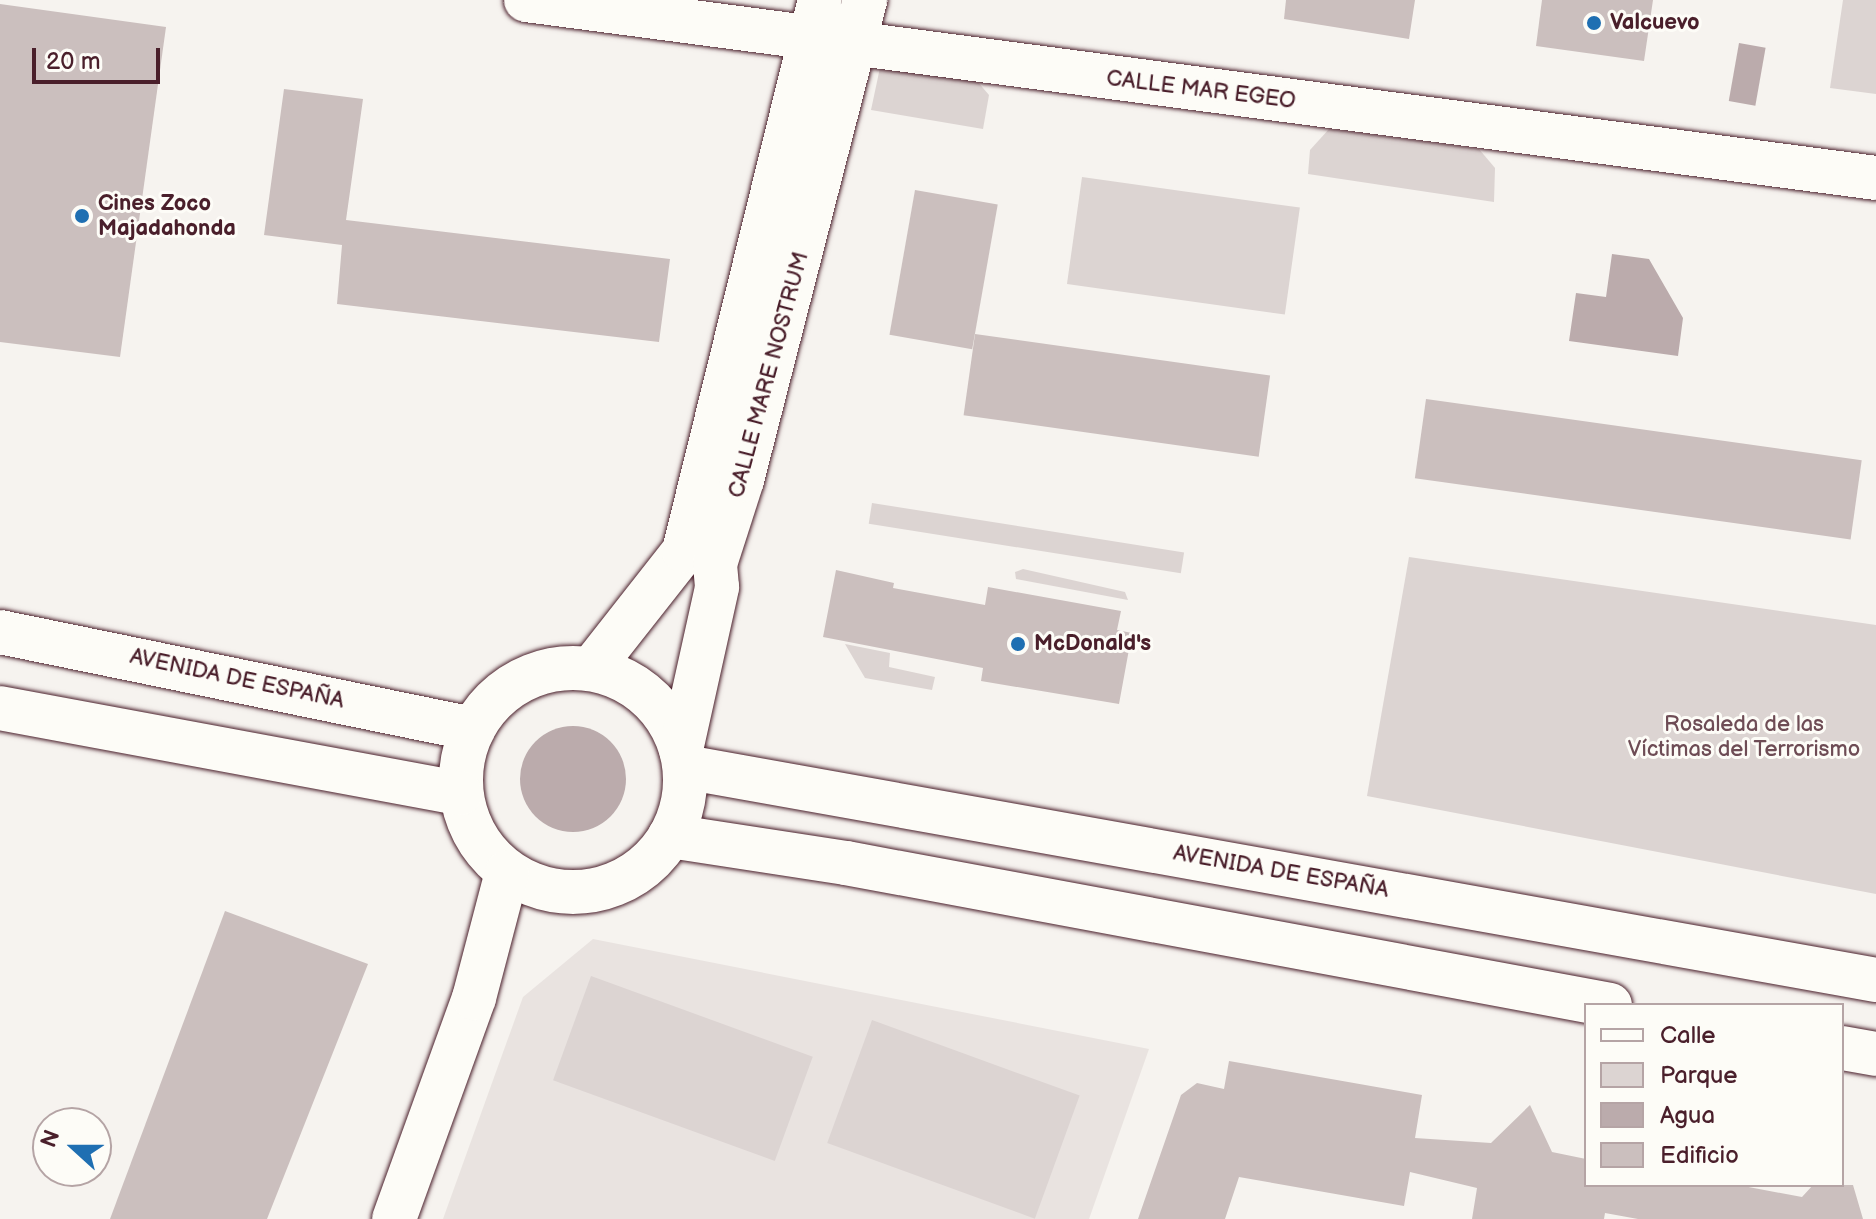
<!DOCTYPE html>
<meta charset="utf-8">
<style>
body{margin:0}
#map{position:relative;width:1876px;height:1219px;overflow:hidden;background:#f6f3ef;font-family:"Balsamiq Sans",sans-serif}
div>[style]{position:absolute}
[style*='--x']{left:calc(var(--x)*1px);top:calc(var(--y)*1px);width:calc(var(--w)*1px);rotate:calc(var(--a)*1deg)}
.built>*{inset:0;background:#e9e3e0}
.green>*{inset:0;background:#dcd4d2;transform-origin:0 0}
.water>*{inset:0;background:#bbabac;transform-origin:0 0}
.round{border-radius:50%}
.building>*{inset:0;background:#cbbfbe;transform-origin:0 0}
.roads{filter:drop-shadow(0 0 2px #4a1f2b) drop-shadow(0 0 2px #4a1f2b)}
.minor>*{height:44px;margin:-22px;padding:0 22px;transform-origin:22px;border-radius:22px;background:#fdfcf7}
.minor>.ring{margin:-22px;padding:0;box-sizing:content-box;background:none;border:44px solid #fdfcf7;border-radius:50%}
.dots>*{width:22px;height:22px;translate:-50% -50%;box-sizing:border-box;border:4px solid #fdfcf7;border-radius:50%}
span{translate:-50% -50%;white-space:nowrap;text-align:center;line-height:1.15;-webkit-text-stroke:6px #fdfcf7;paint-order:stroke}
.poi-label{font-size:22px;color:#4a1f2b;font-weight:700}
.left{translate:0 -50%;text-align:left}
.street-label{font-size:22px;color:#4a1f2b}
.park-label{font-size:22px;color:#6e4c55}
.legend{position:absolute;left:1584px;top:1003px;width:260px;height:184px;box-sizing:border-box;background:#fdfcf7;border:2px solid #b5a4a5;margin:0;padding:10px 14px;list-style:none;font-size:24px;color:#4a1f2b}
.legend li{display:flex;align-items:center;gap:16px;height:40px}
.legend b{width:40px;border:2px solid #b5a4a5}
.north{position:absolute;left:32px;top:1107px;width:80px;height:80px;box-sizing:border-box;background:#fdfcf7;border:2px solid #b5a4a5;border-radius:50%;rotate:291deg;font-size:22px;font-weight:700;line-height:32px;text-align:center;color:#4a1f2b}
.north::after{content:'';display:block;margin:auto;width:28px;height:36px;background:#1f6fb2;clip-path:polygon(50% 0,100% 100%,50% 72%,0 100%)}
.scale{position:absolute;left:32px;top:48px;width:128px;height:36px;box-sizing:border-box;border:4px solid #4a1f2b;border-top:0;padding-left:10px;font-size:24px;line-height:28px;white-space:nowrap;color:#4a1f2b;-webkit-text-stroke:6px #fdfcf7;paint-order:stroke}
</style>
<div id="map">
<div class="built">
<i style="clip-path:polygon(593px 939px,1149px 1049px,1089px 1219px,443px 1219px,523px 997px)"></i>
</div>
<div class="green">
<i style="clip-path:polygon(1843px 0,1876px 0,1876px 94px,1830px 88px)"></i>
<i style="clip-path:polygon(881px 63px,977px 81px,989px 95px,983px 129px,871px 110px)"></i>
<i style="clip-path:polygon(1329px 129px,1479px 149px,1495px 168px,1494px 202px,1308px 174px,1310px 150px)"></i>
<i style="left:1082px;top:177px;width:220px;height:108px;rotate:8deg"></i>
<i style="left:872px;top:503px;width:316px;height:21px;rotate:9deg"></i>
<i style="clip-path:polygon(1409px 557px,1876px 625px,1876px 894px,1367px 796px)"></i>
<i style="clip-path:polygon(1023px 569px,1125px 592px,1128px 600px,1016px 579px,1015px 572px)"></i>
<i style="clip-path:polygon(845px 644px,890px 653px,889px 667px,935px 677px,932px 690px,865px 678px)"></i>
<i style="left:591px;top:976px;width:236px;height:111px;rotate:20deg"></i>
<i style="left:872px;top:1020px;width:221px;height:131px;rotate:20deg"></i>
</div>
<div class="water">
<i style="left:1739px;top:43px;width:27px;height:59px;rotate:10deg"></i>
<i style="clip-path:polygon(1612px 254px,1649px 259px,1683px 318px,1678px 356px,1569px 341px,1576px 293px,1606px 297px)"></i>
<i class="round" style="left:520px;top:726px;width:106px;height:106px"></i>
</div>
<div class="building">
<i style="clip-path:polygon(1286px 0,1415px 0,1409px 39px,1284px 19px)"></i>
<i style="clip-path:polygon(1542px 0,1653px 0,1644px 61px,1536px 46px)"></i>
<i style="clip-path:polygon(0 4px,166px 27px,120px 357px,0 342px)"></i>
<i style="clip-path:polygon(284px 89px,363px 99px,346px 220px,670px 259px,659px 342px,337px 304px,342px 245px,264px 235px)"></i>
<i style="left:915px;top:190px;width:84px;height:147px;rotate:10deg"></i>
<i style="left:975px;top:334px;width:298px;height:82px;rotate:8deg"></i>
<i style="left:1426px;top:399px;width:440px;height:80px;rotate:8deg"></i>
<i style="clip-path:polygon(836px 570px,894px 583px,893px 588px,985px 605px,988px 587px,1121px 611px,1117px 630px,1132px 633px,1119px 704px,981px 681px,983px 668px,823px 637px)"></i>
<i style="clip-path:polygon(225px 911px,368px 964px,267px 1219px,110px 1219px)"></i>
<i style="clip-path:polygon(1229px 1061px,1422px 1095px,1415px 1138px,1491px 1143px,1530px 1105px,1552px 1152px,1586px 1159px,1586px 1185px,1738px 1185px,1802px 1197px,1813px 1185px,1853px 1185px,1863px 1219px,1638px 1219px,1605px 1213px,1604px 1219px,1472px 1219px,1477px 1188px,1410px 1172px,1404px 1206px,1239px 1177px,1225px 1219px,1138px 1219px,1181px 1095px,1197px 1083px,1224px 1089px)"></i>
</div>
<div class="roads">
<div class="minor">
<i style="--x:526;--y:0;--w:1362;--a:7.51"></i>
<i style="--x:0;--y:632;--w:483;--a:11.6"></i>
<i class="ring" style="left:461px;top:668px;width:180px;height:180px"></i>
<i style="--x:592;--y:668;--w:149;--a:-51.8"></i>
<i style="--x:684;--y:551;--w:568;--a:-76.14"></i>
<i style="--x:0;--y:708;--w:468;--a:10.5"></i>
<i style="--x:681;--y:750;--w:167;--a:-77.5"></i>
<i style="--x:717;--y:587;--w:23;--a:-95"></i>
<i style="--x:715;--y:564;--w:88;--a:-72.2"></i>
<i style="--x:742;--y:480;--w:496;--a:-75.6"></i>
<i style="--x:685;--y:767;--w:1210;--a:10.14"></i>
<i style="--x:670;--y:836;--w:178;--a:8.7"></i>
<i style="--x:846;--y:863;--w:777;--a:10.53"></i>
<i style="--x:1842;--y:1048;--w:35;--a:10"></i>
<i style="--x:394;--y:1219;--w:235;--a:-70.1"></i>
<i style="--x:474;--y:998;--w:130;--a:-75.3"></i>
</div>
</div>
<div class="dots">
<i style="left:1594px;top:23px;background:#1f6fb2"></i>
<i style="left:82px;top:216px;background:#1f6fb2"></i>
<i style="left:1018px;top:644px;background:#1f6fb2"></i>
</div>
<div class="poi-label">
<span class="left" style="left:1610px;top:23px">Valcuevo</span>
<span class="left" style="left:98px;top:216px">Cines Zoco<br>Majadahonda</span>
<span class="left" style="left:1034px;top:644px">McDonald's</span>
</div>
<div class="street-label">
<span style="left:1201px;top:90px;rotate:7deg">CALLE MAR EGEO</span>
<span style="left:769px;top:375px;rotate:-75deg">CALLE MARE NOSTRUM</span>
<span style="left:237px;top:679px;rotate:12deg">AVENIDA DE ESPAÑA</span>
<span style="left:1281px;top:872px;rotate:10deg">AVENIDA DE ESPAÑA</span>
</div>
<div class="park-label">
<span style="left:1744px;top:737px">Rosaleda de las<br>Víctimas del Terrorismo</span>
</div>
<ul class="legend">
<li><b style="height:10px;background:#fdfcf7"></b>Calle</li>
<li><b style="height:22px;background:#dcd4d2"></b>Parque</li>
<li><b style="height:22px;background:#bbabac"></b>Agua</li>
<li><b style="height:22px;background:#cbbfbe"></b>Edificio</li>
</ul>
<div class="north">N</div>
<div class="scale">20 m</div>
</div>
